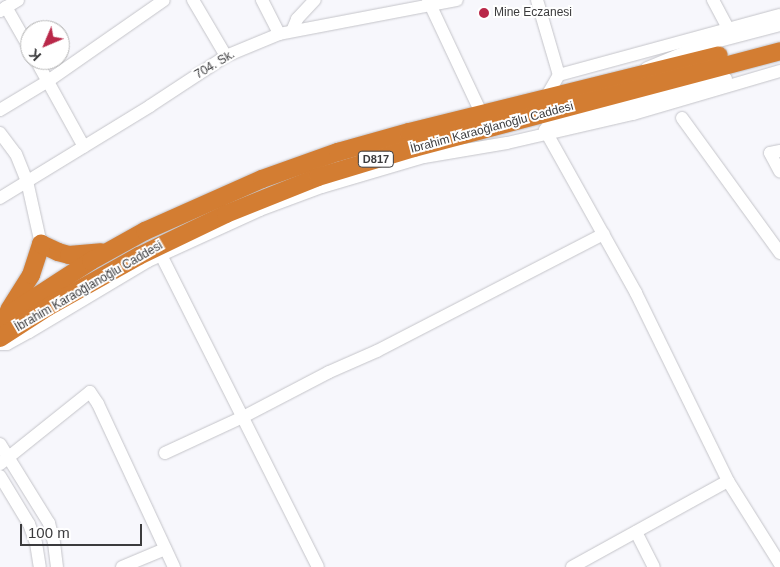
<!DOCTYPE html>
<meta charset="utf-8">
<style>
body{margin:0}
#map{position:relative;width:780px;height:567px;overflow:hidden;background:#f7f7fc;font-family:Helvetica,sans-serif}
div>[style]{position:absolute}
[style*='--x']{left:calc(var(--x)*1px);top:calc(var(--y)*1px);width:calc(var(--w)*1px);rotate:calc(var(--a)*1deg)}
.roads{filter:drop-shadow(0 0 1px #c4c4c9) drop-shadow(0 0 1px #c4c4c9)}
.minor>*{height:12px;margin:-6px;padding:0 6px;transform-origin:6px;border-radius:6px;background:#fff}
.highway>*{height:18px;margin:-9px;padding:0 9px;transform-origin:9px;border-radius:9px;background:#d37d32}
.dots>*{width:14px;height:14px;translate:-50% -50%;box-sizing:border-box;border:2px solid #fff;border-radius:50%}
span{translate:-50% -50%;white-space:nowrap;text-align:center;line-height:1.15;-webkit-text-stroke:4px #fff;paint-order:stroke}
.shield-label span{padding:1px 4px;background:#fff;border:1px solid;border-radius:4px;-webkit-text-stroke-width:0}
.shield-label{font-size:11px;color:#3b3b3d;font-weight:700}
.poi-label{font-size:12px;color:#3b3b3d}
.left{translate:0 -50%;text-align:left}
.street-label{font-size:12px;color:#3b3b3d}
.north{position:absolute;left:20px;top:20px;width:50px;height:50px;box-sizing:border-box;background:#fff;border:1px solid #b1b1b1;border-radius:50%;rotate:225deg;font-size:14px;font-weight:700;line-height:20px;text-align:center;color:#3b3b3d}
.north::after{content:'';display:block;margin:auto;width:18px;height:22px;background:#b92849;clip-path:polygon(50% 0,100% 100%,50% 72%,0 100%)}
.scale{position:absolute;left:20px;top:524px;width:122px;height:22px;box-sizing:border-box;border:2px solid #3b3b3d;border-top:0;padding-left:6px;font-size:15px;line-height:18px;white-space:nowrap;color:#3b3b3d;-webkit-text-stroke:4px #fff;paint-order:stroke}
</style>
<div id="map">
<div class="roads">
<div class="minor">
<i style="--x:193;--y:0;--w:65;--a:59.5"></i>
<i style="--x:262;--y:0;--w:38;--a:63"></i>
<i style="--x:428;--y:0;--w:127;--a:64.8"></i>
<i style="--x:537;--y:0;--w:78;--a:73.7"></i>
<i style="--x:713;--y:0;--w:32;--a:62"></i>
<i style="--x:6;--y:7;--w:48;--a:60.3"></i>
<i style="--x:0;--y:11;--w:21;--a:-31"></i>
<i style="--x:292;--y:31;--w:13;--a:-67"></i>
<i style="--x:297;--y:19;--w:26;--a:-47"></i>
<i style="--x:36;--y:60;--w:99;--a:61.1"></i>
<i style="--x:647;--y:68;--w:57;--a:-22.5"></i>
<i style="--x:700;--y:46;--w:83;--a:-14.7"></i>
<i style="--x:726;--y:79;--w:183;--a:165.7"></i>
<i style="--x:549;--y:124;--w:7;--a:124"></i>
<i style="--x:545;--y:130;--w:187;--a:60.8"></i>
<i style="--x:636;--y:293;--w:209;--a:63.9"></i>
<i style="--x:728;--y:481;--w:98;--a:57.9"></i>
<i style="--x:545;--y:99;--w:28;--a:-60"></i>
<i style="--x:559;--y:75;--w:229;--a:-15.2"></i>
<i style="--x:0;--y:110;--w:56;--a:-31.1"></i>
<i style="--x:48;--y:81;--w:141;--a:-34.9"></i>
<i style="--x:682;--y:118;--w:167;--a:54"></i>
<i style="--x:0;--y:133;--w:26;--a:53"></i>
<i style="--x:16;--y:154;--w:29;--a:68"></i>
<i style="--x:27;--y:181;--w:65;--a:77.5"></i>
<i style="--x:780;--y:151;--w:10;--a:169"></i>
<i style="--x:770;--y:153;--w:21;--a:62"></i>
<i style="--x:0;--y:198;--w:176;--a:-31.5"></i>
<i style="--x:150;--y:106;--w:91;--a:-33.3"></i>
<i style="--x:226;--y:56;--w:57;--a:-22.5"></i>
<i style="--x:279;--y:34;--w:181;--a:-10.8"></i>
<i style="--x:161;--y:255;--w:349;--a:63.3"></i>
<i style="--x:0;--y:344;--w:7;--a:0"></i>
<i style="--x:7;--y:344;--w:25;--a:-29"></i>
<i style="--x:29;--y:332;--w:139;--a:-30.8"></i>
<i style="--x:148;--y:261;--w:123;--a:-24.5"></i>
<i style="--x:260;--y:210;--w:66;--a:-20.4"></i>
<i style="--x:322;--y:187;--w:106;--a:-16.4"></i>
<i style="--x:424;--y:157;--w:84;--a:-9.6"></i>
<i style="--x:507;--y:143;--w:129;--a:-13"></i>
<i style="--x:633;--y:114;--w:153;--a:-16.3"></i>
<i style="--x:0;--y:444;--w:93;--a:58.2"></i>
<i style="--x:49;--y:523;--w:21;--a:76"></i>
<i style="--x:54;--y:543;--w:24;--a:83"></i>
<i style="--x:165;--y:453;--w:86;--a:-24.8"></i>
<i style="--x:243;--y:417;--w:97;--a:-27.6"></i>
<i style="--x:329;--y:372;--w:52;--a:-23.6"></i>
<i style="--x:377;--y:351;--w:255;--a:-27.3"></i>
<i style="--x:0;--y:464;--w:115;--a:-38.7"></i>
<i style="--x:90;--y:392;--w:14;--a:56"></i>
<i style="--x:98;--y:404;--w:180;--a:65"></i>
<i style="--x:0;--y:476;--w:56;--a:58.9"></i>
<i style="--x:29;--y:524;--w:20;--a:70"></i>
<i style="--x:36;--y:543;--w:24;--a:81"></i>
<i style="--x:636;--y:532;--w:39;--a:63"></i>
<i style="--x:122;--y:567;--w:47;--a:-22.7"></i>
<i style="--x:572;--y:567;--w:178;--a:-28.9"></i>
</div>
<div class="highway">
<i style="--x:9;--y:310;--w:41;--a:-57.8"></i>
<i style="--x:31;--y:275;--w:33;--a:-72"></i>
<i style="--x:41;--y:244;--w:19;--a:25"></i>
<i style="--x:58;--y:252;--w:11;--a:15"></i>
<i style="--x:69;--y:255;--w:32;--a:-5"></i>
<i style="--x:0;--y:320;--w:108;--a:-33"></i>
<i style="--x:91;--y:261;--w:62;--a:-29.1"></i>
<i style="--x:145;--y:231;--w:128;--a:-24"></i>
<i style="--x:262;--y:179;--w:81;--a:-19.6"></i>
<i style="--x:338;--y:152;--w:74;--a:-15.7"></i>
<i style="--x:409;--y:132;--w:319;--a:-13.9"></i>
<i style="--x:0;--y:338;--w:57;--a:-32.9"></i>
<i style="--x:48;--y:307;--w:104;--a:-29.3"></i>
<i style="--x:139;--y:256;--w:97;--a:-25.8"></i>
<i style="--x:226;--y:214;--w:99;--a:-21.9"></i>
<i style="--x:318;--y:177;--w:100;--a:-16.8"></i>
<i style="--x:414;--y:148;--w:379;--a:-14.8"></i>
</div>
</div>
<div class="dots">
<i style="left:484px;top:13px;background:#b92849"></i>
</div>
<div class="shield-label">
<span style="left:376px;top:159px">D817</span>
</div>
<div class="poi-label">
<span class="left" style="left:494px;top:13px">Mine Eczanesi</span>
</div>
<div class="street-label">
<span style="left:215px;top:65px;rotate:-31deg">704. Sk.</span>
<span style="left:492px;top:128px;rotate:-15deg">İbrahim Karaoğlanoğlu Caddesi</span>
<span style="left:89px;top:287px;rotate:-30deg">İbrahim Karaoğlanoğlu Caddesi</span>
</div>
<div class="north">K</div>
<div class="scale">100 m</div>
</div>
